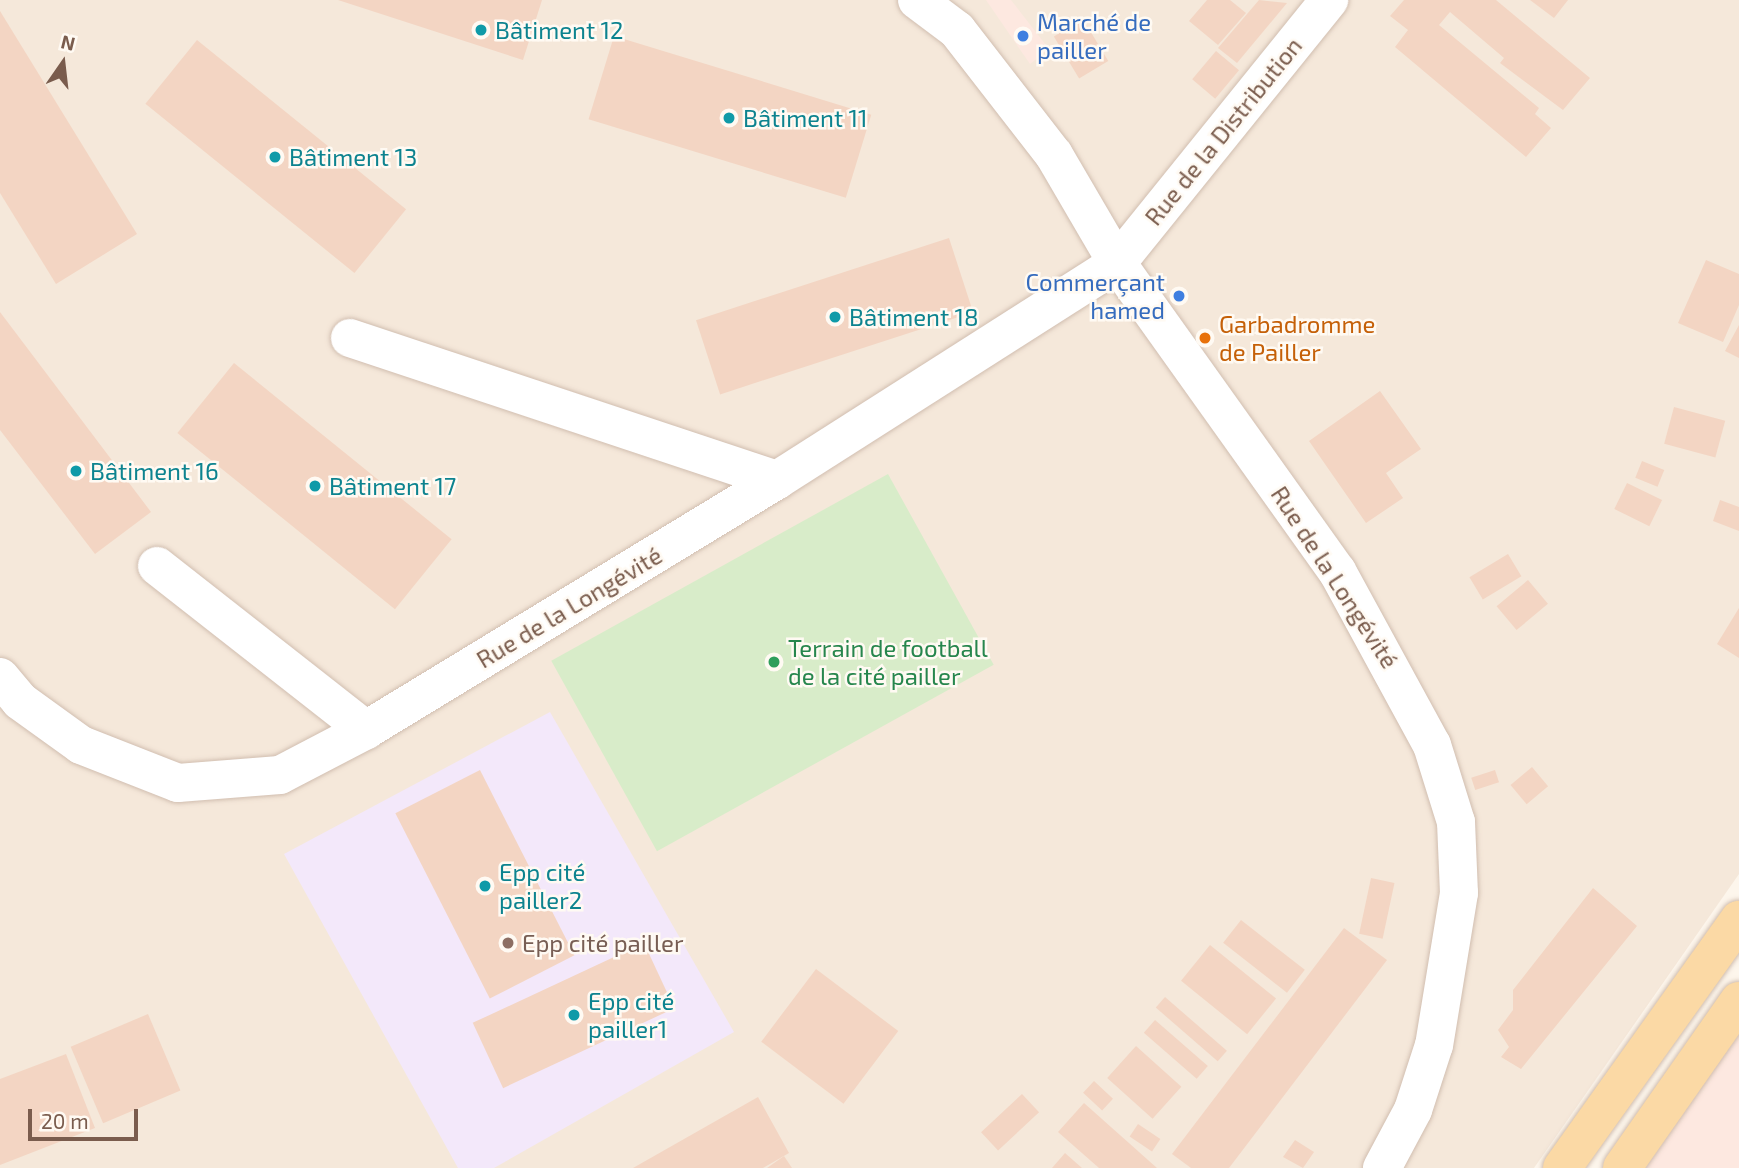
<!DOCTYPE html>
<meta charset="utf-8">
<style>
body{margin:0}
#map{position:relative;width:1739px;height:1168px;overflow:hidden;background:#fdf6ec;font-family:"Exo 2",sans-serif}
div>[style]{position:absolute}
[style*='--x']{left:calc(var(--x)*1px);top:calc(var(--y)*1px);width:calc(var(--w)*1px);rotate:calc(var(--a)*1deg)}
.residential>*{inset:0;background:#f5e8da}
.commercial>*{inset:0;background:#fde8e0}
.education>*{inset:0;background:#f3e8fa}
.green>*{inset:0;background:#d8ecc9;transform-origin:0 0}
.building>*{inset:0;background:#f3d5c3;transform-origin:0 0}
.roads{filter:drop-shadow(0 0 2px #d1beb0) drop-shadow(0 0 2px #d1beb0)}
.minor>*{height:38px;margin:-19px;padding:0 19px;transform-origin:19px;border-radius:19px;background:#fff}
.major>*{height:38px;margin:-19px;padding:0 19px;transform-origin:19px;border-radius:19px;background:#fbd9a5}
.dots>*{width:19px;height:19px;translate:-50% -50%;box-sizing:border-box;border:4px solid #fffaf3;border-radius:50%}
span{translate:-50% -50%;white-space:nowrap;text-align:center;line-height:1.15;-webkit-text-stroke:5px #fffaf3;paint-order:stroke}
.shop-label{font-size:24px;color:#366cbe}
.left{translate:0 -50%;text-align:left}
.right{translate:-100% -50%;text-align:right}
.culture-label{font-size:24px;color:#0d838f}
.street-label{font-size:24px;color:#7a5c4d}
.food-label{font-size:24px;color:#c56008}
.leisure-label{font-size:24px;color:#27864d}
.education-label{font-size:24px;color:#785e54}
.north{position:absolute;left:28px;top:28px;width:70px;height:70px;-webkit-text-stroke:5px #fffaf3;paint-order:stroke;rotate:14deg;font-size:19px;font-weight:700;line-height:28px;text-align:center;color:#7a5c4d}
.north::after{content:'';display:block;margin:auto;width:24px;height:32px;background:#7a5c4d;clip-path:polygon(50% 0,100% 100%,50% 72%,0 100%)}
.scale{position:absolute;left:28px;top:1109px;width:110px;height:32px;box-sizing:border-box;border:4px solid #7a5c4d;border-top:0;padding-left:9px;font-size:21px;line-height:24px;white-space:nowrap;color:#7a5c4d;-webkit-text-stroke:5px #fffaf3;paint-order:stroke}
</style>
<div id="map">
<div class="residential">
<i style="clip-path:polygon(0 0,1739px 0,1739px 874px,1534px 1168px,0 1168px)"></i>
</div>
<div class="commercial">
<i style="clip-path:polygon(986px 0,1011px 0,1049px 49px,1030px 64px)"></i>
<i style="clip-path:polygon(1739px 1029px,1739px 1168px,1642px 1168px)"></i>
</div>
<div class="education">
<i style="clip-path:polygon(550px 712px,734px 1032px,494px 1168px,458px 1168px,284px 854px)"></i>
</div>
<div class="green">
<i style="left:888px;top:474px;width:218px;height:385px;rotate:61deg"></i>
</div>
<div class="building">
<i style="clip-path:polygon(338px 0,542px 0,523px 60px)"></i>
<i style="clip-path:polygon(1207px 0,1230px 0,1246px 13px,1218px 45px,1189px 21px)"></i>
<i style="clip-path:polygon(1259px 0,1287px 3px,1237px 63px,1218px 48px)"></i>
<i style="clip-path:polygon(1404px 0,1496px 0,1590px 78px,1563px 110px,1500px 63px,1504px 58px,1450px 12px,1439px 25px,1539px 108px,1535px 114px,1551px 128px,1526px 157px,1395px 47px,1408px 30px,1390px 16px)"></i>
<i style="clip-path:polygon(1530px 0,1568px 0,1554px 18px)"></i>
<i style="clip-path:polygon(0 11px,137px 234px,56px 284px,0 193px)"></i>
<i style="left:1083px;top:19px;width:49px;height:34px;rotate:59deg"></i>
<i style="left:614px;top:36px;width:269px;height:87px;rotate:17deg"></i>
<i style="left:197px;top:40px;width:269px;height:82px;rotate:39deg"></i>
<i style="left:1216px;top:51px;width:30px;height:37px;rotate:40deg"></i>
<i style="left:949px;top:238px;width:78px;height:266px;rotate:72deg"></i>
<i style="clip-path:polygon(1706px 260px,1739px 274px,1739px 305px,1723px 342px,1678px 323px)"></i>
<i style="clip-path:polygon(0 312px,151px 512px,95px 554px,0 430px)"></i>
<i style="clip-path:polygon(1739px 325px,1739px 358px,1725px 351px)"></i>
<i style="left:234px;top:363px;width:280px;height:90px;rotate:39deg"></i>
<i style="clip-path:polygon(1380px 391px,1421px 449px,1386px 473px,1403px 498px,1366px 523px,1309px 441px)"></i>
<i style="left:1674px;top:407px;width:53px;height:38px;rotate:15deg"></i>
<i style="left:1642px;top:461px;width:24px;height:18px;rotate:22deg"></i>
<i style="left:1627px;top:483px;width:39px;height:29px;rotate:26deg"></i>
<i style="clip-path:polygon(1720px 500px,1739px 507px,1739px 531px,1713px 521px)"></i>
<i style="left:1508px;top:554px;width:26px;height:45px;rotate:59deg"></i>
<i style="left:1528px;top:580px;width:31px;height:41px;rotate:50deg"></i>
<i style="clip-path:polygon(1739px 608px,1739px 658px,1717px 644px)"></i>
<i style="left:1532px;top:767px;width:25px;height:28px;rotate:50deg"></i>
<i style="left:480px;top:770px;width:208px;height:95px;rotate:63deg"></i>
<i style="left:1495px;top:770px;width:13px;height:25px;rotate:72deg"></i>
<i style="left:1371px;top:878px;width:24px;height:57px;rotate:12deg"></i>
<i style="clip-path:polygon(1593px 888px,1637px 926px,1521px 1069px,1501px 1057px,1509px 1047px,1498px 1030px,1513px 1010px,1513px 990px)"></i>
<i style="left:1241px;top:920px;width:81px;height:29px;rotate:38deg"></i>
<i style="clip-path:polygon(1344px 928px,1387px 960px,1229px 1168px,1191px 1168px,1172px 1154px)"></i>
<i style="left:644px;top:943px;width:72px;height:189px;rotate:65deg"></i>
<i style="left:1210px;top:945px;width:85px;height:46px;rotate:39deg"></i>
<i style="left:816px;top:969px;width:103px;height:91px;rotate:37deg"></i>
<i style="left:1165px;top:997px;width:82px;height:14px;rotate:41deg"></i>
<i style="left:148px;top:1014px;width:83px;height:84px;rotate:67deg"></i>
<i style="left:1155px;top:1020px;width:70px;height:17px;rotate:41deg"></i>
<i style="left:1136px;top:1046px;width:61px;height:43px;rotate:42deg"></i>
<i style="clip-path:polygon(66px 1054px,95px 1128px,0 1165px,0 1079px)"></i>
<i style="left:1094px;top:1081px;width:26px;height:16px;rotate:43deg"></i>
<i style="left:1022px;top:1094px;width:25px;height:56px;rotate:47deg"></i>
<i style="clip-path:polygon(758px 1097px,789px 1153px,763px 1168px,633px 1168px)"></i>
<i style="clip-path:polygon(1084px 1103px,1157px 1168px,1099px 1168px,1058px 1132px)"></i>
<i style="left:1138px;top:1124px;width:27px;height:15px;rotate:34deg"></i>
<i style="clip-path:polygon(1295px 1140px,1314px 1152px,1303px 1168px,1283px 1157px)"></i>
<i style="clip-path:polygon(1065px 1153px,1082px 1168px,1052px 1168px)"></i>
<i style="clip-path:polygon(784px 1156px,792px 1168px,767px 1168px)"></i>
</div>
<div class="roads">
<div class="minor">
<i style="--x:917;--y:0;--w:50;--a:36.9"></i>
<i style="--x:957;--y:30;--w:158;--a:52.2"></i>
<i style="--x:1054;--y:155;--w:125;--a:59.7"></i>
<i style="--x:1117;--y:263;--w:379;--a:54.5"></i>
<i style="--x:1337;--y:571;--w:198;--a:61.4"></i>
<i style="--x:1432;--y:745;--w:81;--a:72.7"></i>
<i style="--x:1456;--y:822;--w:71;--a:87.6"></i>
<i style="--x:1459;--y:893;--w:154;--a:99.3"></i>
<i style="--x:1434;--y:1045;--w:68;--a:107.9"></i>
<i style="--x:1413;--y:1110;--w:66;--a:118.1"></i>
<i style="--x:350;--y:338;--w:450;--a:18.4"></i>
<i style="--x:157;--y:566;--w:266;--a:38.1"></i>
<i style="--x:0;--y:677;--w:31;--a:50"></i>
<i style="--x:20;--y:701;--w:75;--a:35.8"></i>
<i style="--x:81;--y:745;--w:104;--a:21.4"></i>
<i style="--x:178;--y:783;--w:102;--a:-4.5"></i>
<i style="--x:280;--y:775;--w:97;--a:-27.6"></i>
<i style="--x:366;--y:730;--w:481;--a:-31.3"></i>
<i style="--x:777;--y:480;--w:403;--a:-32.5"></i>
<i style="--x:1117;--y:263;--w:338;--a:-51.1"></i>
</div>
<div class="major">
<i style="--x:1562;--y:1168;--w:305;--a:-54.5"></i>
<i style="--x:1622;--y:1168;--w:204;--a:-55"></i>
</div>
</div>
<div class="dots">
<i style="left:481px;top:30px;background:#0f9aa8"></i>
<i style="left:1023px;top:36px;background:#3f7fe0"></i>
<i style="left:729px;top:118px;background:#0f9aa8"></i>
<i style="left:275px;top:157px;background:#0f9aa8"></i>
<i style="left:1179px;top:296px;background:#3f7fe0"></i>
<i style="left:835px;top:317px;background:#0f9aa8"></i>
<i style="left:1205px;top:338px;background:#e8710a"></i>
<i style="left:76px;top:471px;background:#0f9aa8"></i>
<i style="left:315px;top:486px;background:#0f9aa8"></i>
<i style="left:774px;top:662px;background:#2e9e5b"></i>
<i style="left:485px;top:886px;background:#0f9aa8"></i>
<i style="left:508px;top:943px;background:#8d6e63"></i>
<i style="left:574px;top:1015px;background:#0f9aa8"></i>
</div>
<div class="shop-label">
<span class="left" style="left:1037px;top:36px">Marché de<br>pailler</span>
<span class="right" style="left:1165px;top:296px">Commerçant<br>hamed</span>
</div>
<div class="culture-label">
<span class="left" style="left:495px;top:30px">Bâtiment 12</span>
<span class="left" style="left:743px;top:118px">Bâtiment 11</span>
<span class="left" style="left:289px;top:157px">Bâtiment 13</span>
<span class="left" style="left:849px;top:317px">Bâtiment 18</span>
<span class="left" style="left:90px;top:471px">Bâtiment 16</span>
<span class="left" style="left:329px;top:486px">Bâtiment 17</span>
<span class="left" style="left:499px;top:886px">Epp cité<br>pailler2</span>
<span class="left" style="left:588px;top:1015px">Epp cité<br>pailler1</span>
</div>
<div class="street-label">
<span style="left:1223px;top:131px;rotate:-51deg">Rue de la Distribution</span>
<span style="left:1335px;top:577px;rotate:57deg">Rue de la Longévité</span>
<span style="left:569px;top:607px;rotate:-31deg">Rue de la Longévité</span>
</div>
<div class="food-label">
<span class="left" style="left:1219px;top:338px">Garbadromme<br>de Pailler</span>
</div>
<div class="leisure-label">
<span class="left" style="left:788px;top:662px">Terrain de football<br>de la cité pailler</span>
</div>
<div class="education-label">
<span class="left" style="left:522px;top:943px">Epp cité pailler</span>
</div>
<div class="north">N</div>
<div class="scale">20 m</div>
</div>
